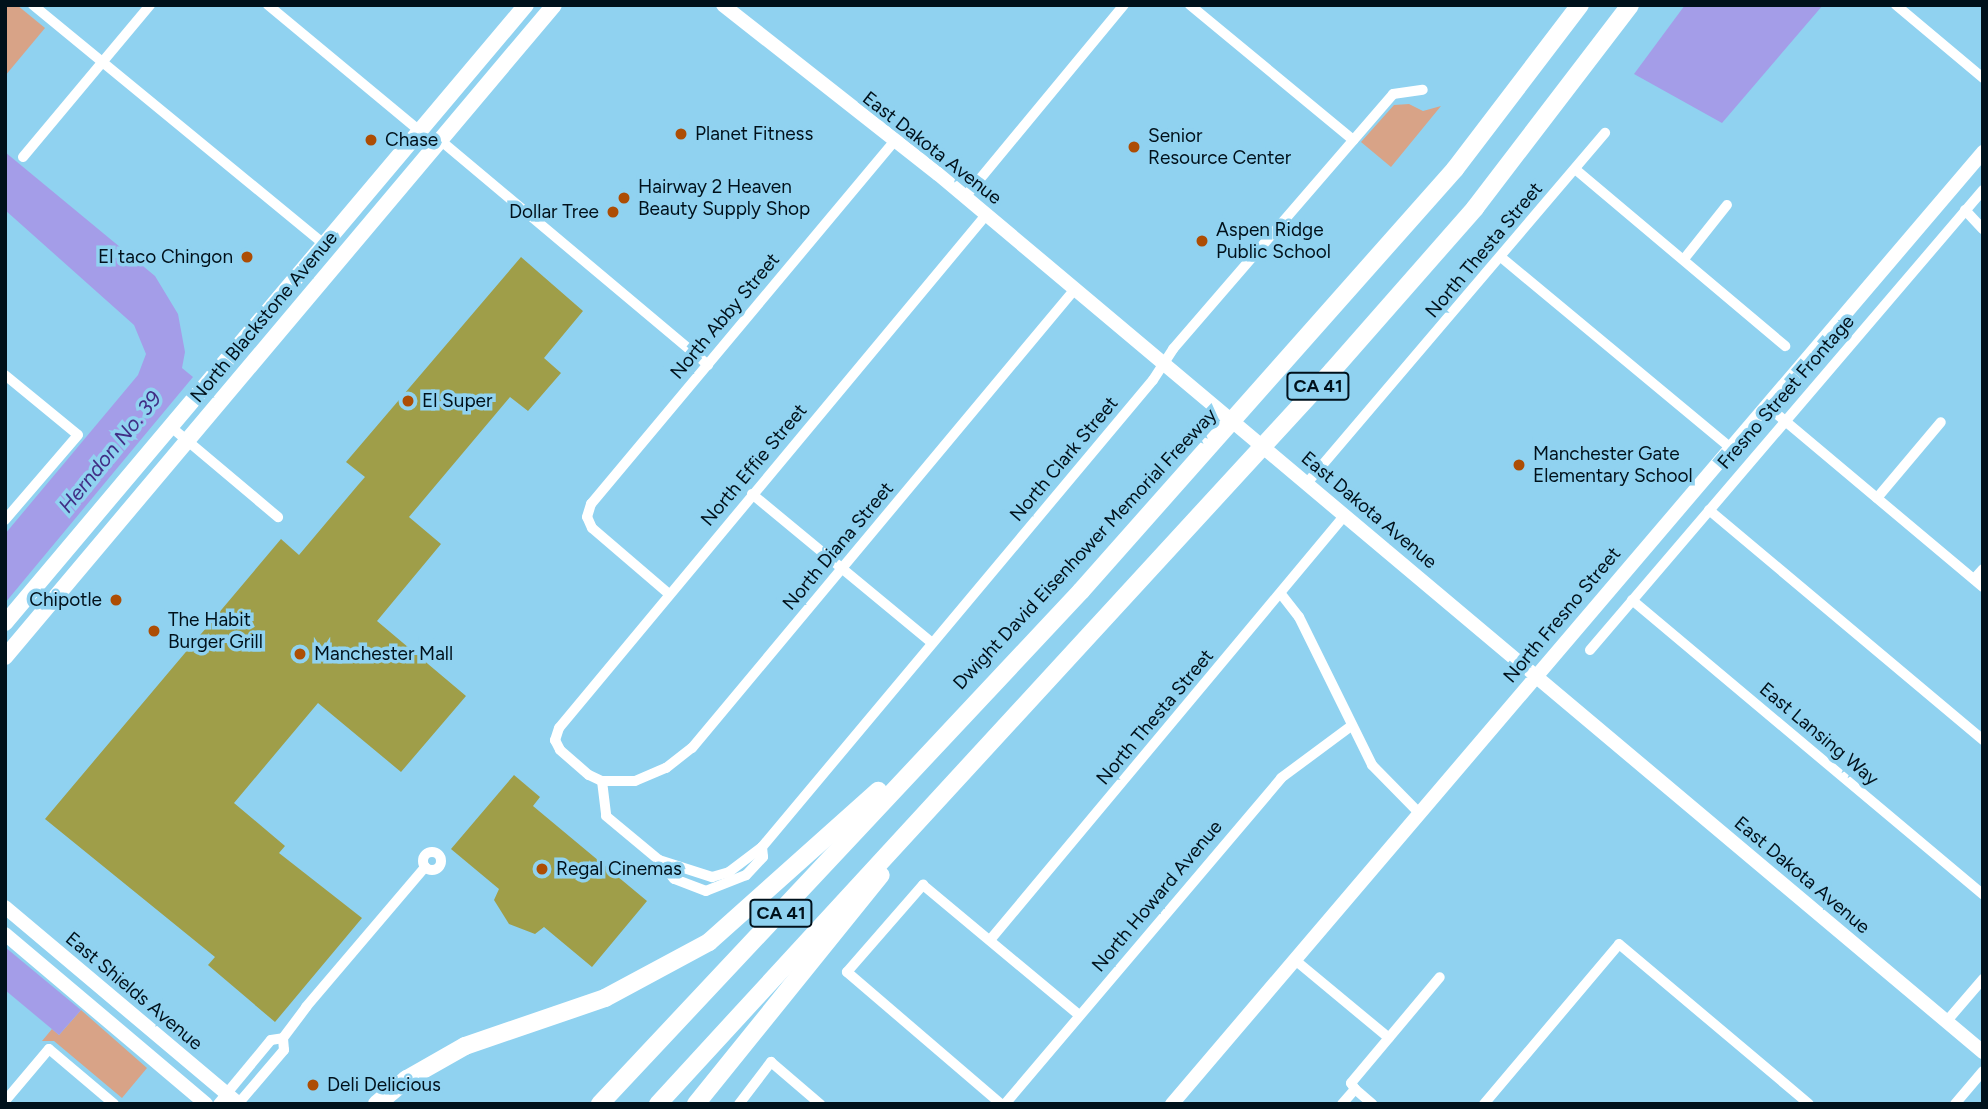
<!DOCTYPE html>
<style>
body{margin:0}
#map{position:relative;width:1988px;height:1109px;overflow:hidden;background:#90d2f0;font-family:Figtree,sans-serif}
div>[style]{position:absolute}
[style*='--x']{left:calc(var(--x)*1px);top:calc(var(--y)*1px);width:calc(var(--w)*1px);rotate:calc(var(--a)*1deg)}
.green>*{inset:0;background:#d8a387}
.water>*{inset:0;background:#a49de8}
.building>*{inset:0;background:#9f9e49}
.street>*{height:10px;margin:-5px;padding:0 5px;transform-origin:5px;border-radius:5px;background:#fff}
.street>.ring{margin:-5px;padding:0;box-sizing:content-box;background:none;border:10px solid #fff;border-radius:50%}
.secondary>*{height:14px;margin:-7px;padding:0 7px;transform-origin:7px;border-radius:7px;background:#fff}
.primary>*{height:16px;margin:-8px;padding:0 8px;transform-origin:8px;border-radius:8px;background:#fff}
.highway>*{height:18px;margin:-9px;padding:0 9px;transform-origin:9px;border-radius:9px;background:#fff}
.dots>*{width:19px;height:19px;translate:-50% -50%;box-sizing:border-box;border:4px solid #90d2f0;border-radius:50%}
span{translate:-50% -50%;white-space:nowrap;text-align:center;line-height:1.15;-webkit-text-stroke:7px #90d2f0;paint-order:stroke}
.shield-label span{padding:2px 5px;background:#90d2f0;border:2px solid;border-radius:5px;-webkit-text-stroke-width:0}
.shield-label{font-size:18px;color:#00111b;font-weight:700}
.poi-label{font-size:19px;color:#00111b}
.left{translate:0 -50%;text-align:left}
.right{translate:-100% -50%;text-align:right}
.street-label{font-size:19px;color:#00111b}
.water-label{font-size:21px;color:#412e85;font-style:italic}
.frame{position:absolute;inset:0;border:7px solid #00111b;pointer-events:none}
</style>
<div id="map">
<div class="green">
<i style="clip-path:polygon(5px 5px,17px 5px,45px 28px,5px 76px)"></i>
<i style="clip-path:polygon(1409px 104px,1423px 111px,1441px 106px,1391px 167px,1361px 142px,1394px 105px)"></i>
<i style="clip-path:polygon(81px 1010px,147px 1068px,122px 1098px,54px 1041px,42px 1041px,52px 1029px,59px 1035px)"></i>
</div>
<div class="water">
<i style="clip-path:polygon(1685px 5px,1823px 5px,1722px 123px,1634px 74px)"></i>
<i style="clip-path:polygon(5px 152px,155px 276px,178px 314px,185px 352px,182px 368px,193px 377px,5px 603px,5px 534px,138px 375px,146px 354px,134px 325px,5px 210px)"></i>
<i style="clip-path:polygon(5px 947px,81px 1010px,59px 1035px,5px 990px)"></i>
</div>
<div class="building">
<i style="clip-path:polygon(521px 257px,583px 311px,544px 358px,561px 373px,528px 411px,510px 397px,409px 517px,441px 544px,377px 621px,466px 696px,401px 772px,318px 703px,234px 803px,285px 846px,279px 853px,362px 918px,275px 1022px,208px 965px,215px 957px,45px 819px,281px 539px,299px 555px,358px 485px,365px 477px,346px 462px)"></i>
<i style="clip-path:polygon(514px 775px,540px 797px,533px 806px,647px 901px,592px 967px,544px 927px,535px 934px,509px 924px,494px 900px,499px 889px,451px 849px)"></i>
</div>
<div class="street">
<i style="--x:33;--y:5;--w:377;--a:39.4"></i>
<i style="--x:268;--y:5;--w:197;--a:39.7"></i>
<i style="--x:1190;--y:5;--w:212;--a:39.6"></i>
<i style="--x:1896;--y:5;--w:114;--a:40"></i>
<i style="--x:440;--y:140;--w:350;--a:40"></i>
<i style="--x:23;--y:157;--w:198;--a:-50.1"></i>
<i style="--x:1575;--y:169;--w:275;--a:40.1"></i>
<i style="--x:965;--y:197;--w:249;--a:-50.4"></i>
<i style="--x:1965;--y:210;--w:26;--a:47"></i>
<i style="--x:986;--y:215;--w:667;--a:129.77"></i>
<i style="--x:559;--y:728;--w:13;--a:108"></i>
<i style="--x:555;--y:740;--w:11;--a:63"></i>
<i style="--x:560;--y:750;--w:38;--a:41"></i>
<i style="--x:589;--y:775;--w:14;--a:25"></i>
<i style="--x:602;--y:781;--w:33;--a:0"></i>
<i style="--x:635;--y:781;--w:34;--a:-23"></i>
<i style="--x:666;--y:768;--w:33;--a:-38"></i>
<i style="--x:692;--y:748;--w:598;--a:-50.16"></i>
<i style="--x:1502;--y:258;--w:296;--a:39.7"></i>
<i style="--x:1684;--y:259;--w:69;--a:-51.5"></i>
<i style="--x:5;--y:375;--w:94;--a:39.4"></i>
<i style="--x:78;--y:435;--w:112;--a:130.7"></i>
<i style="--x:1766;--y:405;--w:283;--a:40"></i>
<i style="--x:171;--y:427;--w:140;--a:40.1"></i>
<i style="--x:1307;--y:483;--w:460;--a:-49.6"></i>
<i style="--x:752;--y:494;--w:234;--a:39.6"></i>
<i style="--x:1877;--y:498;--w:99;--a:-49.9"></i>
<i style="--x:1709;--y:510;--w:358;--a:40"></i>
<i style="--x:1974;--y:579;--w:13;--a:-48"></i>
<i style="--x:669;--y:594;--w:101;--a:-139.4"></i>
<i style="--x:592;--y:528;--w:12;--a:-114"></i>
<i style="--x:587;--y:517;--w:14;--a:-73"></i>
<i style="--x:591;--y:504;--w:473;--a:-50.1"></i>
<i style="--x:1281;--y:594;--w:29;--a:52"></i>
<i style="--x:1299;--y:617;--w:165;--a:63.7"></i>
<i style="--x:1372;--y:765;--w:67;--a:45.6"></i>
<i style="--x:1632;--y:600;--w:459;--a:40"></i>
<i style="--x:1590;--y:650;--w:605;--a:-49.49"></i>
<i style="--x:602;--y:781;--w:35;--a:83"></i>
<i style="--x:606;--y:816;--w:69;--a:39.7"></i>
<i style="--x:762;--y:847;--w:609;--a:-50.06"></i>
<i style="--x:1153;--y:380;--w:37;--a:-57"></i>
<i style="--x:1173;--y:349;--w:337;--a:-49.2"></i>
<i style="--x:1393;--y:94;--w:30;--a:-8"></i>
<i style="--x:762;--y:847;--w:10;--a:84"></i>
<i style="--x:763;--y:857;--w:25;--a:133"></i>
<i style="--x:746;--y:875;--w:43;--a:158.2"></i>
<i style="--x:706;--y:891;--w:34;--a:-159"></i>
<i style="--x:674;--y:879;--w:24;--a:-128"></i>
<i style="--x:659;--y:860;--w:56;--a:17.8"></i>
<i style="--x:712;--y:877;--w:18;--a:-16"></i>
<i style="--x:729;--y:872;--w:41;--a:-37.1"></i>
<i class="ring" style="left:423px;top:852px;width:8px;height:8px"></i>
<i style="--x:990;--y:940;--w:554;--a:-50.13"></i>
<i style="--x:1295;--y:960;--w:122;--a:39.7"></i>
<i style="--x:1946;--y:1022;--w:57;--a:-49.3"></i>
<i style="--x:1355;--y:1089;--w:23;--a:41"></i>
<i style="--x:5;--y:1101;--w:68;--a:-49.8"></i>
<i style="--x:49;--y:1049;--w:85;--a:40.2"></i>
<i style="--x:218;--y:1104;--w:83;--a:-50.4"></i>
<i style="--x:271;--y:1040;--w:12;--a:-9"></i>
<i style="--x:238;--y:1104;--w:71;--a:-49.6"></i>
<i style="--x:284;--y:1050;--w:12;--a:-95"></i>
<i style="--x:283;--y:1038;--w:39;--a:-53"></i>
<i style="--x:306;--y:1007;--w:184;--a:-49.6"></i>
<i style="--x:739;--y:1104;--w:53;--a:-52.7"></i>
<i style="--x:771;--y:1062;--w:65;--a:40.6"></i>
<i style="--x:1001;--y:1104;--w:203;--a:-139.4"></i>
<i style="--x:847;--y:972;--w:116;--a:-48.9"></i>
<i style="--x:923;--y:885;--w:203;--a:39.8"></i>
<i style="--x:1005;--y:1104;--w:427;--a:-49.7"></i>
<i style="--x:1281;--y:778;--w:86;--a:-36.5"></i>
<i style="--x:1342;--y:1104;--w:20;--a:-49"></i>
<i style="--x:1355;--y:1089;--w:7;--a:-124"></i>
<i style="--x:1351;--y:1083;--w:138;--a:-50"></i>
<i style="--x:1484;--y:1104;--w:209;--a:-49.8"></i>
<i style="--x:1619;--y:944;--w:248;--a:40.1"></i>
<i style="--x:1955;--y:1104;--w:43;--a:-49.7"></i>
</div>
<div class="secondary">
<i style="--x:723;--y:5;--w:273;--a:38.2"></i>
<i style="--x:938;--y:174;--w:1365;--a:40.04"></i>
<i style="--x:5;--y:907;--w:306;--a:40.1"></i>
<i style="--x:5;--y:934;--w:263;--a:40.2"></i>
<i style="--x:1172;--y:1104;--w:1251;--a:-49.57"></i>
</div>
<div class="primary">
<i style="--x:5;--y:623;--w:808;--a:-49.87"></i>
<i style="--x:5;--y:657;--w:852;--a:-49.9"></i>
</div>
<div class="highway">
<i style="--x:377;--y:1104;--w:39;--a:-40"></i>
<i style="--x:407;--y:1079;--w:67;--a:-29.6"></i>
<i style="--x:465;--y:1046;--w:148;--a:-18.9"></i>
<i style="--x:605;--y:998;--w:118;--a:-28.3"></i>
<i style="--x:709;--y:942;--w:227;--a:-41.8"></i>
<i style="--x:600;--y:1104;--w:703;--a:-46.84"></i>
<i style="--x:1081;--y:591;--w:564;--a:-48.45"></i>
<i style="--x:1455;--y:169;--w:206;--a:-52.7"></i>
<i style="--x:658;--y:1104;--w:996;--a:-47.4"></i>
<i style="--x:1332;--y:371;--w:217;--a:-48.7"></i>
<i style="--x:1475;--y:208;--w:255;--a:-52.6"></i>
<i style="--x:696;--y:1104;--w:294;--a:-51.1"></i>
</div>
<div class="dots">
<i style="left:681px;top:134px;background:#ad4d04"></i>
<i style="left:371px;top:140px;background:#ad4d04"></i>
<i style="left:1134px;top:147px;background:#ad4d04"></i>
<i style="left:624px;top:198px;background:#ad4d04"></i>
<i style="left:613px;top:212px;background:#ad4d04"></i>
<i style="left:1202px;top:241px;background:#ad4d04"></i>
<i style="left:247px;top:257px;background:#ad4d04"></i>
<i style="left:408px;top:401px;background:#ad4d04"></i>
<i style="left:1519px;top:465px;background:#ad4d04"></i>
<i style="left:116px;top:600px;background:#ad4d04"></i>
<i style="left:154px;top:631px;background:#ad4d04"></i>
<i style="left:300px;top:654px;background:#ad4d04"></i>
<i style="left:542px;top:869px;background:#ad4d04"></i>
<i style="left:313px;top:1085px;background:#ad4d04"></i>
</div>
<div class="shield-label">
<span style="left:1318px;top:386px">CA 41</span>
<span style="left:781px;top:913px">CA 41</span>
</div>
<div class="poi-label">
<span class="left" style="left:695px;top:134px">Planet Fitness</span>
<span class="left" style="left:1148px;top:147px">Senior<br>Resource Center</span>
<span class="left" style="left:385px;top:140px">Chase</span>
<span class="left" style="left:638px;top:198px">Hairway 2 Heaven<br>Beauty Supply Shop</span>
<span class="right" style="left:599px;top:212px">Dollar Tree</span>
<span class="left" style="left:1216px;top:241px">Aspen Ridge<br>Public School</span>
<span class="right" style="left:233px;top:257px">El taco Chingon</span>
<span class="left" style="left:422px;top:401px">El Super</span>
<span class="left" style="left:1533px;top:465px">Manchester Gate<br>Elementary School</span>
<span class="right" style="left:102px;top:600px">Chipotle</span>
<span class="left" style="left:168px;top:631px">The Habit<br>Burger Grill</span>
<span class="left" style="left:314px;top:654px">Manchester Mall</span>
<span class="left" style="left:556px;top:869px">Regal Cinemas</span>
<span class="left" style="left:327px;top:1085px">Deli Delicious</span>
</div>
<div class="street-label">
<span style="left:932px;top:148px;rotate:38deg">East Dakota Avenue</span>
<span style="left:1484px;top:250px;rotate:-50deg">North Thesta Street</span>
<span style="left:725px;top:316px;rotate:-50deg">North Abby Street</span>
<span style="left:264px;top:317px;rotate:-50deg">North Blackstone Avenue</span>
<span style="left:1786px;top:392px;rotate:-49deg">Fresno Street Frontage</span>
<span style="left:1064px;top:459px;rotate:-50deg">North Clark Street</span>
<span style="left:754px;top:465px;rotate:-50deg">North Effie Street</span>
<span style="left:1369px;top:510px;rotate:40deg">East Dakota Avenue</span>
<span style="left:838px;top:546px;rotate:-50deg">North Diana Street</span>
<span style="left:1085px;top:549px;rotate:-47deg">Dwight David Eisenhower Memorial Freeway</span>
<span style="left:1562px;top:615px;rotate:-50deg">North Fresno Street</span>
<span style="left:1155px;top:717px;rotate:-50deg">North Thesta Street</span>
<span style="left:1819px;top:734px;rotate:40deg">East Lansing Way</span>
<span style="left:1802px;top:875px;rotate:40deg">East Dakota Avenue</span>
<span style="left:1157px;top:896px;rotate:-50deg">North Howard Avenue</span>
<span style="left:134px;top:991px;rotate:40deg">East Shields Avenue</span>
</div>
<div class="water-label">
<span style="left:110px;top:452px;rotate:-51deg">Herndon No. 39</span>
</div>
<div class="frame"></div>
</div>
